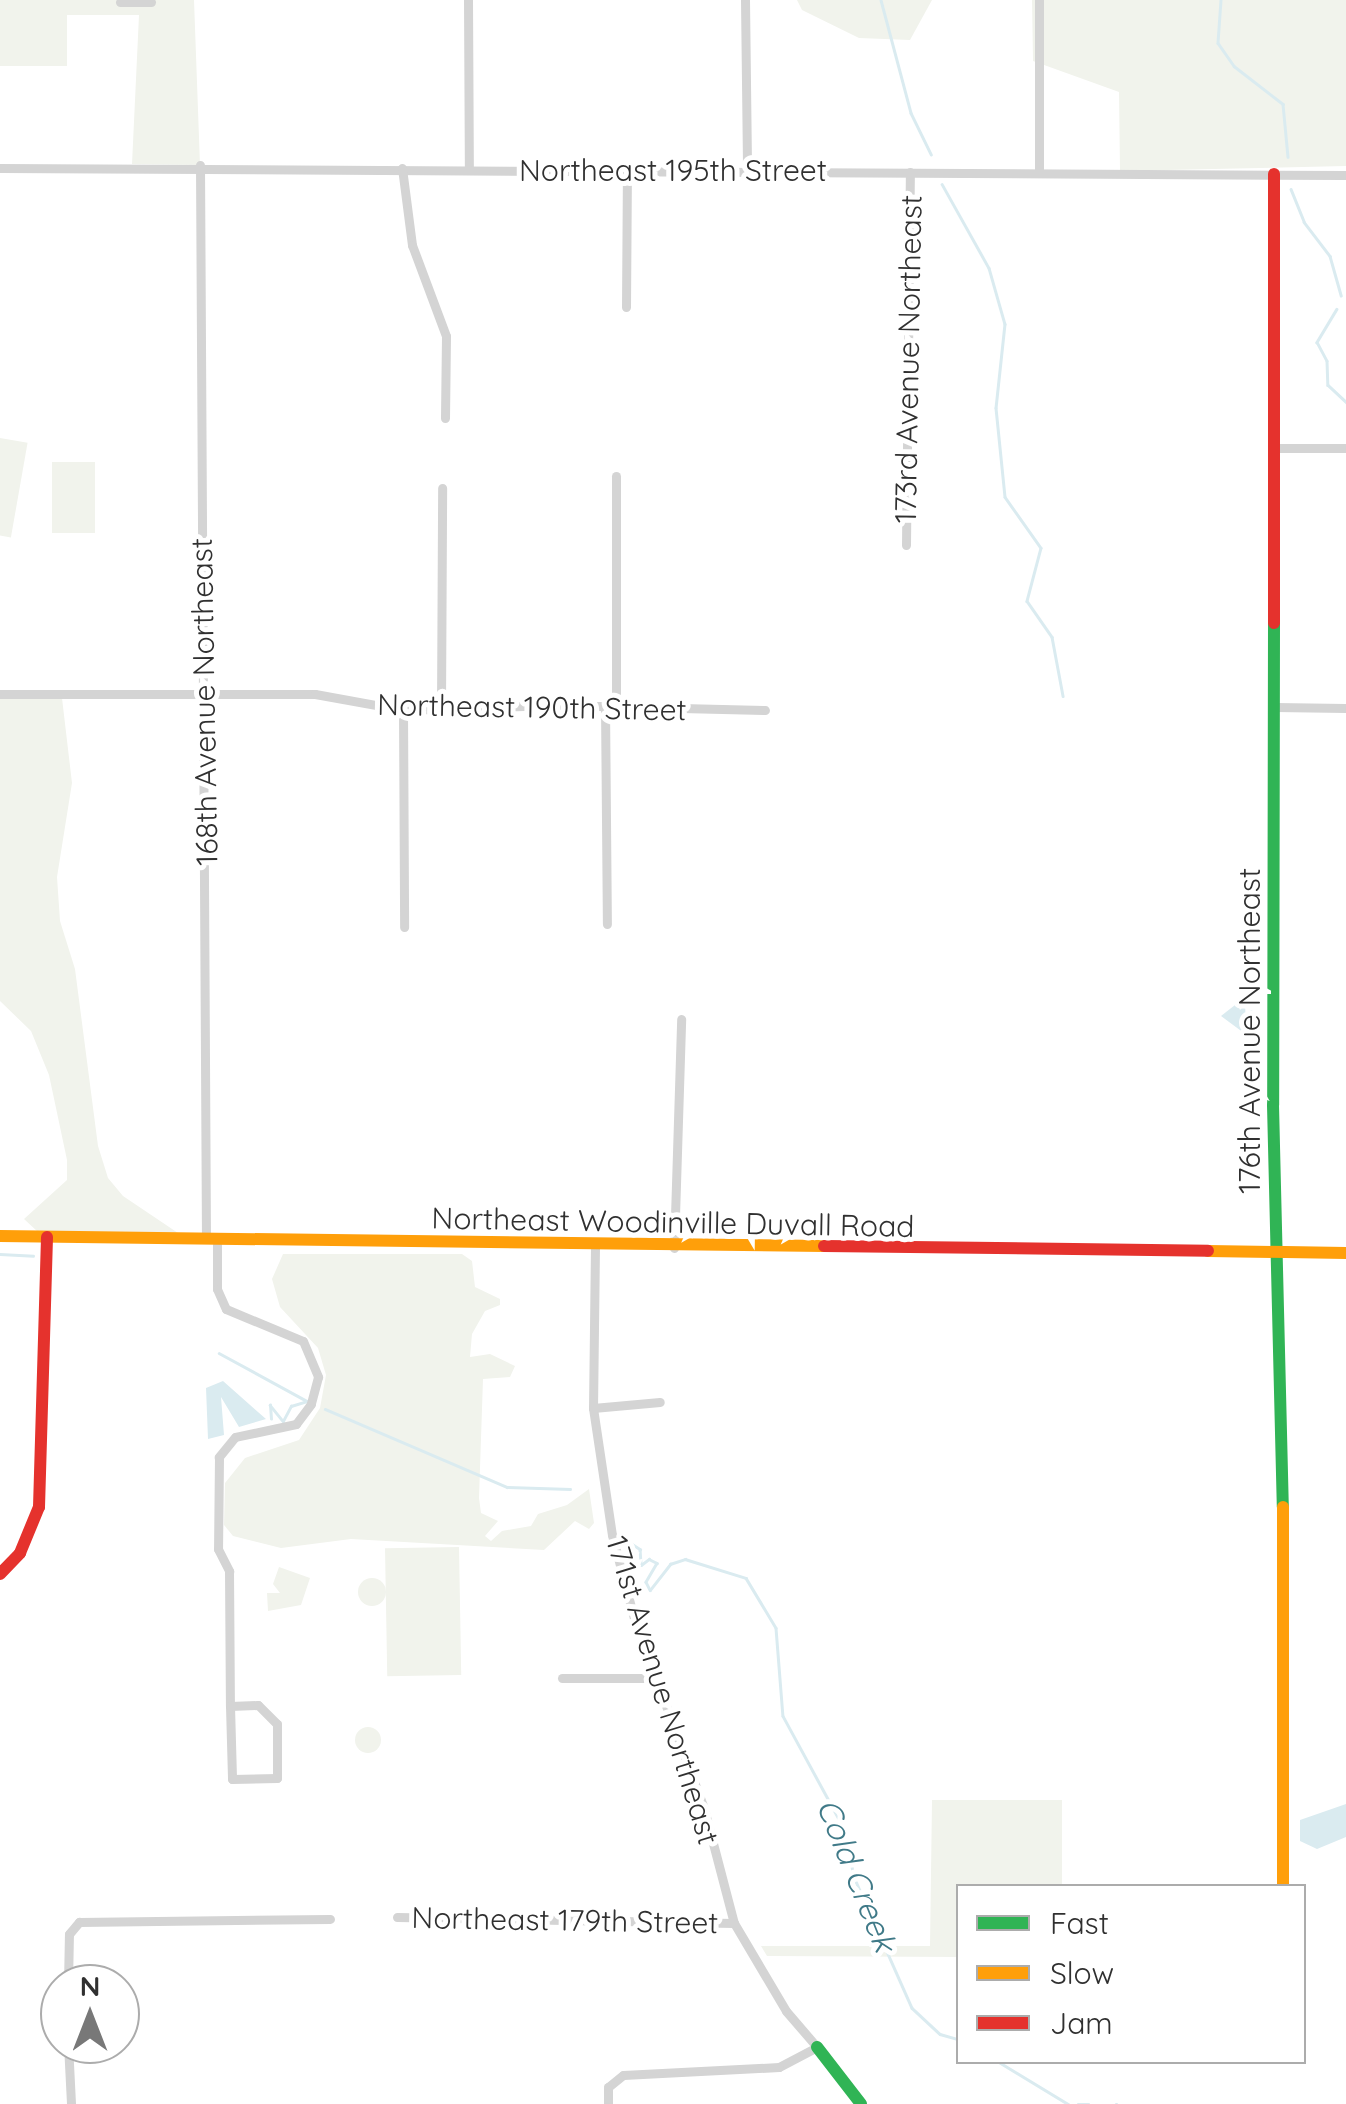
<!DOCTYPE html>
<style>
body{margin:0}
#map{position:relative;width:1346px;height:2104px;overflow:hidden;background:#fff;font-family:Quicksand,sans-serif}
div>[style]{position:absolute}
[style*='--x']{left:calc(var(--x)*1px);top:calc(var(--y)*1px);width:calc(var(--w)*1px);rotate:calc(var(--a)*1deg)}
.green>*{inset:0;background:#f1f3ec;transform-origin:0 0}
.round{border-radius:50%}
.water>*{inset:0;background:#daebf0}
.stream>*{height:2.5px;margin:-1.25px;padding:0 1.25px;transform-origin:1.25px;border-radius:1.25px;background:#daebf0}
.street>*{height:9px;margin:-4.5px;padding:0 4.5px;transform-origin:4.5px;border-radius:4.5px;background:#d4d4d4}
.fast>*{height:12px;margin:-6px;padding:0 6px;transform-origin:6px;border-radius:6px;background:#30b455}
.slow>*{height:12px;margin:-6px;padding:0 6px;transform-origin:6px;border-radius:6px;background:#ff9f0a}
.jam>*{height:12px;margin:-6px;padding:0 6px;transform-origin:6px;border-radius:6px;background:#e5322d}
span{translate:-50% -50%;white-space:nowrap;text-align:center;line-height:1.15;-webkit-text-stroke:10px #fff;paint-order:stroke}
.street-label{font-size:30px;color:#303030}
.water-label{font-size:32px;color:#407a88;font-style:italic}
.legend{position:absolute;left:956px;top:1884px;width:350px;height:180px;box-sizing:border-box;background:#fff;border:2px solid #acacac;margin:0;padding:12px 18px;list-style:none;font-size:30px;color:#303030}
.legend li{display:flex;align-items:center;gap:20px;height:50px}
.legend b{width:50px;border:2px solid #acacac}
.north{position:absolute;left:40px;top:1964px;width:100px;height:100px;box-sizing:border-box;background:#fff;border:2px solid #acacac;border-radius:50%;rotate:0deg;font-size:28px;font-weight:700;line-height:40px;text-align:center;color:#303030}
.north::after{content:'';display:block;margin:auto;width:35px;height:45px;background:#787878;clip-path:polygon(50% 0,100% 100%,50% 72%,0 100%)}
</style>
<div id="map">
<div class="green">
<i style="clip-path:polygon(0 0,194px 0,200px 165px,132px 164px,139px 15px,67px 15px,67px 66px,0 66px)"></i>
<i style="clip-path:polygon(797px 0,932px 0,910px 40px,859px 38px,802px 10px)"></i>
<i style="clip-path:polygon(1032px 0,1346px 0,1346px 166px,1120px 171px,1119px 92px,1033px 61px)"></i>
<i style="left:0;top:438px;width:28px;height:96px;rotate:10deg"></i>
<i style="left:52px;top:462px;width:43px;height:71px"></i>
<i style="clip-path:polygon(0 697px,62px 698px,72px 783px,57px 877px,60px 921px,75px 969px,98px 1146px,108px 1178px,123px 1196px,178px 1233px,38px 1232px,24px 1219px,67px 1180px,67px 1160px,49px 1075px,31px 1031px,0 1001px)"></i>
<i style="clip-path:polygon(283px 1254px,462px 1254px,472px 1261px,475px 1287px,500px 1299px,500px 1305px,485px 1311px,472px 1334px,470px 1357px,490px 1354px,515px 1366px,510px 1377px,483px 1379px,479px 1498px,481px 1513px,498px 1521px,485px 1536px,491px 1541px,502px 1531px,531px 1526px,538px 1514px,567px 1505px,589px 1489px,594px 1523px,589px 1529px,575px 1521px,544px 1550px,351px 1539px,281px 1548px,233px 1536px,224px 1525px,225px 1483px,245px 1458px,299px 1440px,320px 1408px,326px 1375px,318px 1348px,280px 1307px,272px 1279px)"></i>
<i style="left:459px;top:1547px;width:128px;height:74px;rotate:89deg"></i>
<i style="clip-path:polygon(279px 1567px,310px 1578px,301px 1605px,268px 1611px,267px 1593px,280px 1593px,273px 1584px)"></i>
<i class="round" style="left:358px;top:1578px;width:28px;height:28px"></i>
<i class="round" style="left:355px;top:1727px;width:26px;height:26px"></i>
<i style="clip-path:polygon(932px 1800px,1062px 1800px,1062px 1886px,958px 1886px,958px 1957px,767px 1956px,761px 1946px,930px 1946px)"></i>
</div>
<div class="water">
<i style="clip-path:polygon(1235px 1005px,1253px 1011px,1252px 1039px,1221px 1016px)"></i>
<i style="clip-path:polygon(223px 1381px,266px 1419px,239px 1427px,221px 1397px,224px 1435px,208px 1439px,206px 1388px)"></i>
<i style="clip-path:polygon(1346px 1804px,1346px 1837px,1317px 1849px,1300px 1841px,1300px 1820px)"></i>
</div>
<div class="stream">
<i style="--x:881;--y:0;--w:117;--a:75.1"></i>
<i style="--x:911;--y:113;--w:46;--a:64"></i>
<i style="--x:1221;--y:0;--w:43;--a:94"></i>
<i style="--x:1218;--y:43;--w:28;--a:55"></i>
<i style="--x:1234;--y:66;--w:62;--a:37.8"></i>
<i style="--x:1283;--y:104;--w:53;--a:84.6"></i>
<i style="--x:942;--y:184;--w:96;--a:60.8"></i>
<i style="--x:989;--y:268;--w:58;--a:74.1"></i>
<i style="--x:1005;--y:324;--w:84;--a:96.1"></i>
<i style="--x:996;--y:408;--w:89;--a:84.2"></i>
<i style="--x:1005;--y:497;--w:62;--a:54.8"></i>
<i style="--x:1041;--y:548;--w:55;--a:104.8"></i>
<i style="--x:1027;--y:601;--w:44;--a:55.2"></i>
<i style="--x:1052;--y:637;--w:60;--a:79.4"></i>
<i style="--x:1291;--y:189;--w:35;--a:68"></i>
<i style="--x:1304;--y:222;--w:43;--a:52.6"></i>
<i style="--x:1330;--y:256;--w:41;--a:74.2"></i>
<i style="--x:1337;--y:309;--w:39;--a:121"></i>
<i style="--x:1317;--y:342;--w:21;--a:62"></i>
<i style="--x:1327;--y:361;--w:24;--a:88"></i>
<i style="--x:1328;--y:385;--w:25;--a:43"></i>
<i style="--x:0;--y:1254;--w:33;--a:3"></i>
<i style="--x:219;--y:1353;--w:100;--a:28.6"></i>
<i style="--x:325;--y:1409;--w:198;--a:23.2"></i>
<i style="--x:507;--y:1487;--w:63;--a:1.8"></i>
<i style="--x:271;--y:1419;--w:14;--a:-94"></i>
<i style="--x:270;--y:1405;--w:21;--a:51"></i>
<i style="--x:283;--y:1421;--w:17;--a:-62"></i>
<i style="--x:291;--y:1406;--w:17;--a:-17"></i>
<i style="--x:626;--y:1540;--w:17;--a:33"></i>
<i style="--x:640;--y:1549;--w:16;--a:86"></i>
<i style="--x:641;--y:1565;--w:10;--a:-37"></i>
<i style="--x:649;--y:1559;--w:9;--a:27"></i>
<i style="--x:657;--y:1563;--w:22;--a:120"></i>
<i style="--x:646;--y:1582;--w:9;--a:63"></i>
<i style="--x:650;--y:1590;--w:33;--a:-52"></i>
<i style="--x:670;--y:1564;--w:16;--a:-18"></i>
<i style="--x:685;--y:1559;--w:64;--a:17.3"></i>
<i style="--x:746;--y:1578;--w:58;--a:59"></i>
<i style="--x:776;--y:1628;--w:88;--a:85.5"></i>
<i style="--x:783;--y:1716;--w:130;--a:61.5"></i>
<i style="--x:845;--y:1830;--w:48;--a:79.2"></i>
<i style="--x:854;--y:1877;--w:143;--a:66.1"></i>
<i style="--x:912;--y:2008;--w:38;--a:43"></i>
<i style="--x:940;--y:2034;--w:19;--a:16"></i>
<i style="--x:999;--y:2062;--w:81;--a:31.3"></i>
<i style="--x:1078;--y:2104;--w:11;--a:0"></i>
<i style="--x:1116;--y:2104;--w:1;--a:0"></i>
</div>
<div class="street">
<i style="--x:468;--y:0;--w:169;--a:89.7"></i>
<i style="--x:745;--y:0;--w:171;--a:89.3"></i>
<i style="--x:120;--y:2;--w:31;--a:0"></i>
<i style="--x:200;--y:165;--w:1074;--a:89.68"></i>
<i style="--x:0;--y:168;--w:1346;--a:0.3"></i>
<i style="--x:402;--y:168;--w:78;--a:82.6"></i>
<i style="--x:412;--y:245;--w:97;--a:69.5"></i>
<i style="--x:446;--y:336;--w:82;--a:90.7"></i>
<i style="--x:1039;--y:172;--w:172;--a:-90"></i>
<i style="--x:626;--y:307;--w:137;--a:-89.6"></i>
<i style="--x:1276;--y:448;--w:70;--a:0"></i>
<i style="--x:906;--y:545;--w:373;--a:-89.4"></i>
<i style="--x:0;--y:694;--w:315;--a:0"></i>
<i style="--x:315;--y:694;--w:89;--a:10.3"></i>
<i style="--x:403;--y:710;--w:154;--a:-1.9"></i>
<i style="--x:557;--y:705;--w:208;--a:1.4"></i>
<i style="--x:605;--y:705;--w:219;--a:89.5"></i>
<i style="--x:616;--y:705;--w:229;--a:-90"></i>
<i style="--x:1275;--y:707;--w:71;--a:0.8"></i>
<i style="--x:441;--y:708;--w:220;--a:-89.7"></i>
<i style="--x:403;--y:710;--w:217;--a:89.7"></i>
<i style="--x:217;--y:1240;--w:49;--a:90"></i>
<i style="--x:217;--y:1289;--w:22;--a:66"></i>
<i style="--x:226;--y:1309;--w:83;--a:22.6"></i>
<i style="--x:303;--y:1341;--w:39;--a:67"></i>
<i style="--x:318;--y:1377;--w:28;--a:105"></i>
<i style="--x:311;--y:1404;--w:25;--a:127"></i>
<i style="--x:296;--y:1424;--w:62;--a:168"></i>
<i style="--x:235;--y:1437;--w:26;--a:129"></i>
<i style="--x:219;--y:1457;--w:92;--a:90.6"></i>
<i style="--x:218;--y:1549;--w:25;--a:63"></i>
<i style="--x:229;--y:1571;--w:135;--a:89.6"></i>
<i style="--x:230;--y:1706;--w:73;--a:88.4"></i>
<i style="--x:232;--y:1779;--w:45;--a:-1.3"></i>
<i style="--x:277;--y:1778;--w:54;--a:-90"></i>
<i style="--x:277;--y:1724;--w:27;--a:-135"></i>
<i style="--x:258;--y:1705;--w:28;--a:178"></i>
<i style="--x:595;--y:1246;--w:162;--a:90.7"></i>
<i style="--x:593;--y:1408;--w:128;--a:81.5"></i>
<i style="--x:612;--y:1535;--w:90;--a:75.2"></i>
<i style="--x:635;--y:1622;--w:199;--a:69.7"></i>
<i style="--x:704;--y:1809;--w:118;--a:75.3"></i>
<i style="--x:734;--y:1923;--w:102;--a:59.4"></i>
<i style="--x:786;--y:2011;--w:48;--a:49.3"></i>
<i style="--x:817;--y:2047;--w:43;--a:152.2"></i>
<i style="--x:779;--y:2067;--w:156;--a:177.1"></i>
<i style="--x:623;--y:2075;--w:19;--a:141"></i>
<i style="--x:608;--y:2087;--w:17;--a:90"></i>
<i style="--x:674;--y:1248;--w:229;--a:-88.2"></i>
<i style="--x:593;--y:1408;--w:67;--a:-5.1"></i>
<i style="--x:562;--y:1678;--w:93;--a:0"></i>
<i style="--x:397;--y:1917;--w:337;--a:1"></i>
<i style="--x:68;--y:1984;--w:50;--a:-88.9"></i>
<i style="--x:69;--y:1934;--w:16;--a:-50"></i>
<i style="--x:79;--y:1922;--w:251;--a:-0.7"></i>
<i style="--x:68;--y:2044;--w:60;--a:87.1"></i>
</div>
<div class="fast">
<i style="--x:1274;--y:623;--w:482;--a:90.1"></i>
<i style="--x:1273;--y:1105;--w:402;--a:88.6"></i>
<i style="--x:817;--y:2047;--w:72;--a:52.3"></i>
</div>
<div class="slow">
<i style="--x:0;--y:1236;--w:824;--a:0.7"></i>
<i style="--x:1208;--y:1251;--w:138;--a:0.8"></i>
<i style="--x:1283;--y:1507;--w:379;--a:90"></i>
</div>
<div class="jam">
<i style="--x:1274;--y:623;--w:449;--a:-90"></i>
<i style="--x:824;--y:1246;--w:384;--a:0.7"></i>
<i style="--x:0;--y:1574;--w:29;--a:-46"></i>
<i style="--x:20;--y:1553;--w:50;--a:-67.6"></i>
<i style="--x:39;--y:1507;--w:270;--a:-88.3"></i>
</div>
<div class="street-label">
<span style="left:673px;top:170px">Northeast 195th Street</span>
<span style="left:908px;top:359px;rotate:-89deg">173rd Avenue Northeast</span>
<span style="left:204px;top:702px;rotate:-91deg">168th Avenue Northeast</span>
<span style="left:532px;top:707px;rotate:1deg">Northeast 190th Street</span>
<span style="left:1249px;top:1031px;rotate:-90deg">176th Avenue Northeast</span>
<span style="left:673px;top:1222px;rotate:1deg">Northeast Woodinville Duvall Road</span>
<span style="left:663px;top:1690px;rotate:73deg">171st Avenue Northeast</span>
<span style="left:565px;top:1920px;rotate:1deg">Northeast 179th Street</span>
</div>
<div class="water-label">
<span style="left:857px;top:1875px;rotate:68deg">Cold Creek</span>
</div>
<ul class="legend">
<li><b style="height:12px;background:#30b455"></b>Fast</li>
<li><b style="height:12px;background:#ff9f0a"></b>Slow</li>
<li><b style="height:12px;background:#e5322d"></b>Jam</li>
</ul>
<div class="north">N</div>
</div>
